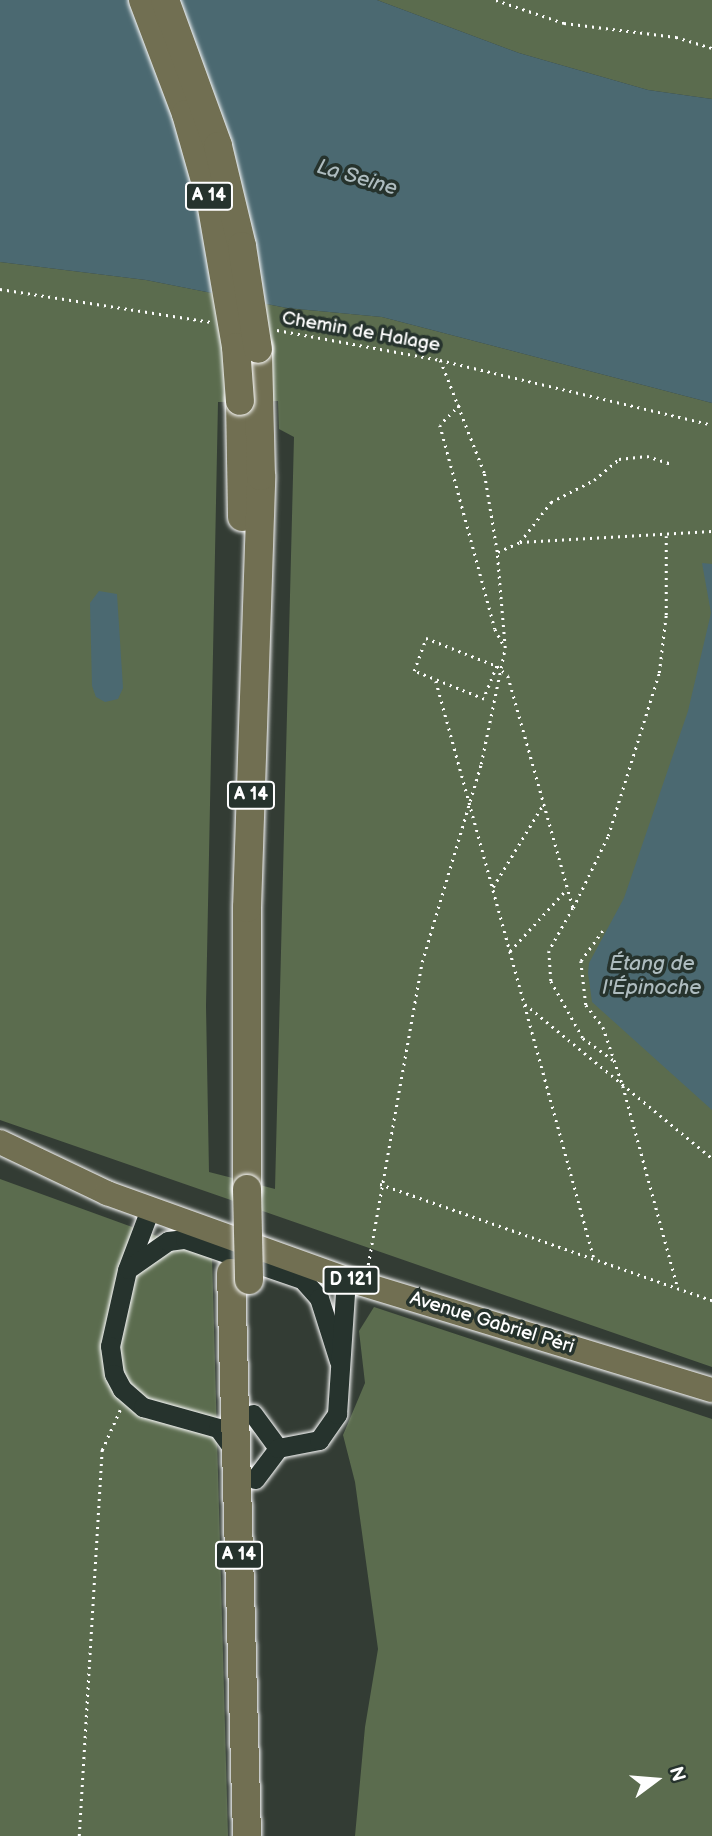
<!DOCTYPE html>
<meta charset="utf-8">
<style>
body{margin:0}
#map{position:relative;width:712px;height:1836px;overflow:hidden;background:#333c34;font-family:"Balsamiq Sans",sans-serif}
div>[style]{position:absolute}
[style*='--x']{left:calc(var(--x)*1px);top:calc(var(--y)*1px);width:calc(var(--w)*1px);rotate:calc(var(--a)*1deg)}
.green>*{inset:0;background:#5b6c4e}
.water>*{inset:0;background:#4b6971}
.path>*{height:2.5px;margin-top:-1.25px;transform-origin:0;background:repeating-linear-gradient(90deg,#fff 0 2px,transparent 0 7px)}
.roads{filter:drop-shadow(0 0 2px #fff) drop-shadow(0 0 2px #fff)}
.minor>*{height:19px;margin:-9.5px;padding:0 9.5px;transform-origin:9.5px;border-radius:9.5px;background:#26332d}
.major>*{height:24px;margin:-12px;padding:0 12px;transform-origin:12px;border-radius:12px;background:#716f52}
.highway>*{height:28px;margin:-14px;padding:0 14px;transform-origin:14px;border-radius:14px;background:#716f52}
.bridges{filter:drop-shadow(0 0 2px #fff) drop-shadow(0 0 2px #fff)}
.highway-bridge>*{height:28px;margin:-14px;padding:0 14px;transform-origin:14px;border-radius:14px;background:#716f52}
span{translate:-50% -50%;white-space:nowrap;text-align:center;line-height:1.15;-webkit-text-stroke:7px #26332d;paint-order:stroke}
.shield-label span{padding:2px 5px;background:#26332d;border:2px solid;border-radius:5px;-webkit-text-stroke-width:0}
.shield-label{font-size:18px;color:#fff;font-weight:700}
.street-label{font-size:19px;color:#fff}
.water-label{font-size:21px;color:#aebcbf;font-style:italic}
.north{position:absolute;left:621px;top:1745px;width:70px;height:70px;-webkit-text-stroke:5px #26332d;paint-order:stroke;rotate:74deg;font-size:19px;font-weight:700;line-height:28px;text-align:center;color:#fff}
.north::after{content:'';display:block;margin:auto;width:24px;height:32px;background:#fff;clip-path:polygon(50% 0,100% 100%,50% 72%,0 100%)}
</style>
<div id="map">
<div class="green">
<i style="clip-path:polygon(377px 0,712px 0,712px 99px,648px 90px,519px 53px)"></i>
<i style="clip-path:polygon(evenodd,0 262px,146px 280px,287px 308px,382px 317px,712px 403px,712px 1367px,0 1120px,0 262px,278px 401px,279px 429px,294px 437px,275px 1189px,209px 1172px,206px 1006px,218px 402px,278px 401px)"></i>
<i style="clip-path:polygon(0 1179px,212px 1256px,228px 1836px,0 1836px)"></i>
<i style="clip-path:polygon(374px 1307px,712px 1419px,712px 1836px,355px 1836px,365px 1727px,378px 1649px,355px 1482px,343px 1435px,365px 1383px,359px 1331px)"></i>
</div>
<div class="water">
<i style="clip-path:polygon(0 0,377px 0,519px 53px,648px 90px,712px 99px,712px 403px,382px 317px,287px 308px,146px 280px,0 262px)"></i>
<i style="clip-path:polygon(702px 563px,712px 564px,712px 1110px,592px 1002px,588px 973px,589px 963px,624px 898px,688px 711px,711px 613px)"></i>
<i style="clip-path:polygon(99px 591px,117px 594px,123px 688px,118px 699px,105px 702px,96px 697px,92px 686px,90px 603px)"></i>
</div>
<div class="path">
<i style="--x:496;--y:0;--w:72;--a:18.7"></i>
<i style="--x:564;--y:23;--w:113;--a:7.1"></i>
<i style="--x:676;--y:37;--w:38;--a:17"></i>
<i style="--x:0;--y:289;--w:214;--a:8.9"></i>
<i style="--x:277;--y:330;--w:166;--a:10.4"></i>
<i style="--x:440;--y:360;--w:280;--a:13.4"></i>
<i style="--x:460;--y:405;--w:28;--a:135"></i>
<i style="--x:440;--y:425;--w:211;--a:74.9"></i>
<i style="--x:495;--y:629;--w:19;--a:62"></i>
<i style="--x:520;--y:542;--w:51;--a:-52.2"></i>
<i style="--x:551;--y:502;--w:48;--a:-27.1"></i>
<i style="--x:594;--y:480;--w:33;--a:-40"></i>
<i style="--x:619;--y:459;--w:28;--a:-6"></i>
<i style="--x:647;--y:456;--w:26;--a:18"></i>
<i style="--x:498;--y:552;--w:24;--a:-24"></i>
<i style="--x:520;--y:542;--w:192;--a:-3.3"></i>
<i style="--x:497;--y:666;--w:35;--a:112"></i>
<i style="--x:484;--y:699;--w:75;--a:-158.2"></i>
<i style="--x:414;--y:671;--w:35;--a:-70"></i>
<i style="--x:426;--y:638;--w:76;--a:21.5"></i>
<i style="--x:497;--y:666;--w:15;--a:42"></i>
<i style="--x:508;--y:676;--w:241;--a:74.3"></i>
<i style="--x:573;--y:908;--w:80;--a:-64.1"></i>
<i style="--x:608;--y:836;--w:171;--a:-72.6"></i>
<i style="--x:659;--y:673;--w:58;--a:-83.1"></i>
<i style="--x:666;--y:615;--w:79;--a:-90"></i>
<i style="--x:436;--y:681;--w:598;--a:74.69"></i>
<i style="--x:493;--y:887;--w:98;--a:-58.7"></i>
<i style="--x:573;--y:908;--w:49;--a:119.2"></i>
<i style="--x:549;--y:951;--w:30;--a:86"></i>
<i style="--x:551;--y:981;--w:65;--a:60.7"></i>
<i style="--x:583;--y:1038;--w:37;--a:36"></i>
<i style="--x:603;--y:931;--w:37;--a:126"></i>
<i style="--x:581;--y:961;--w:44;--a:83.5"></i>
<i style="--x:586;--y:1005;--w:28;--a:52"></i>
<i style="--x:603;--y:1027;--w:62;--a:71.3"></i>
<i style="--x:623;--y:1086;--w:210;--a:74.8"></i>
<i style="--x:510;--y:951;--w:84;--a:-47.4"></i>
<i style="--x:525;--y:1004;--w:242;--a:39.5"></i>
<i style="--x:380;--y:1184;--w:352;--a:19.3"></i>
<i style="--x:368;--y:1265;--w:308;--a:-79.9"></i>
<i style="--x:422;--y:962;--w:207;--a:-73.4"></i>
<i style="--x:481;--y:764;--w:118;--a:-78.3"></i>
<i style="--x:505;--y:648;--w:96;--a:-94.8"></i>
<i style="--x:497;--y:552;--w:80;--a:-99.3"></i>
<i style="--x:484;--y:473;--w:121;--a:-111.3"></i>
<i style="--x:79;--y:1836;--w:387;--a:-86.6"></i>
<i style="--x:102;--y:1450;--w:44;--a:-65.8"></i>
</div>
<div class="roads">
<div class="minor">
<i style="--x:150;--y:1209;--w:65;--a:110.7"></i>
<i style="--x:127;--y:1270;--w:78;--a:102.6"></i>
<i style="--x:110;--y:1346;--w:28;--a:82"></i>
<i style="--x:114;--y:1374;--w:17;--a:62"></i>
<i style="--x:122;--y:1389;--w:28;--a:41"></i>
<i style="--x:143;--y:1407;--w:78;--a:15.6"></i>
<i style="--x:218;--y:1428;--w:31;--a:54"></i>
<i style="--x:128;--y:1269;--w:49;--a:-35"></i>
<i style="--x:168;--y:1241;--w:17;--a:-7"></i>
<i style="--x:185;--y:1239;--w:124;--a:18.9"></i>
<i style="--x:302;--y:1279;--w:25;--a:48"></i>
<i style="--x:319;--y:1298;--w:66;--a:72.4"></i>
<i style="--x:253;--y:1414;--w:42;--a:53.7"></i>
<i style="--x:255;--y:1479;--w:39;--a:-53"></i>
<i style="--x:278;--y:1448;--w:42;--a:-11"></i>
<i style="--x:319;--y:1440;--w:32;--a:-55"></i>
<i style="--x:337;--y:1414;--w:135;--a:-86.2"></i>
</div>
<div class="major">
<i style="--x:0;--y:1142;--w:119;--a:25.5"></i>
<i style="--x:107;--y:1193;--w:254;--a:19.8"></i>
<i style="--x:346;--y:1279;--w:382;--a:16.9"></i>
</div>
<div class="highway">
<i style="--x:240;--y:401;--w:116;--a:89"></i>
<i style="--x:247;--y:1189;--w:281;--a:-90"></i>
<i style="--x:247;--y:908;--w:432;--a:-88.1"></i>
<i style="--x:261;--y:476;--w:127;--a:-91.4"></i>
<i style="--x:231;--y:1273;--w:563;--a:88.37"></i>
</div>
</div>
<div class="bridges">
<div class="highway-bridge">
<i style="--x:143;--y:0;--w:122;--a:69.3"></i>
<i style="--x:186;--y:114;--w:91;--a:74.1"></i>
<i style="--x:211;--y:202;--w:147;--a:80.2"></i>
<i style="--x:236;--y:347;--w:54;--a:85.8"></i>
<i style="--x:165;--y:0;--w:155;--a:70"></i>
<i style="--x:218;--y:146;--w:103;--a:76.5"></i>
<i style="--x:242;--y:246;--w:104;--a:81.2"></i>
<i style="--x:247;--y:1189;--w:91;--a:88.7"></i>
</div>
</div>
<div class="shield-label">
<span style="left:209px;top:196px">A 14</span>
<span style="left:251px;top:795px">A 14</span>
<span style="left:351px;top:1280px">D 121</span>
<span style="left:239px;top:1555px">A 14</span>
</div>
<div class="street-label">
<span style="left:361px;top:332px;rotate:10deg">Chemin de Halage</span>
<span style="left:492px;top:1323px;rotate:17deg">Avenue Gabriel Péri</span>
</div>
<div class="water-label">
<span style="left:357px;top:178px;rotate:16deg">La Seine</span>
<span style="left:652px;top:976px">Étang de<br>l'Épinoche</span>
</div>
<div class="north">N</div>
</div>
